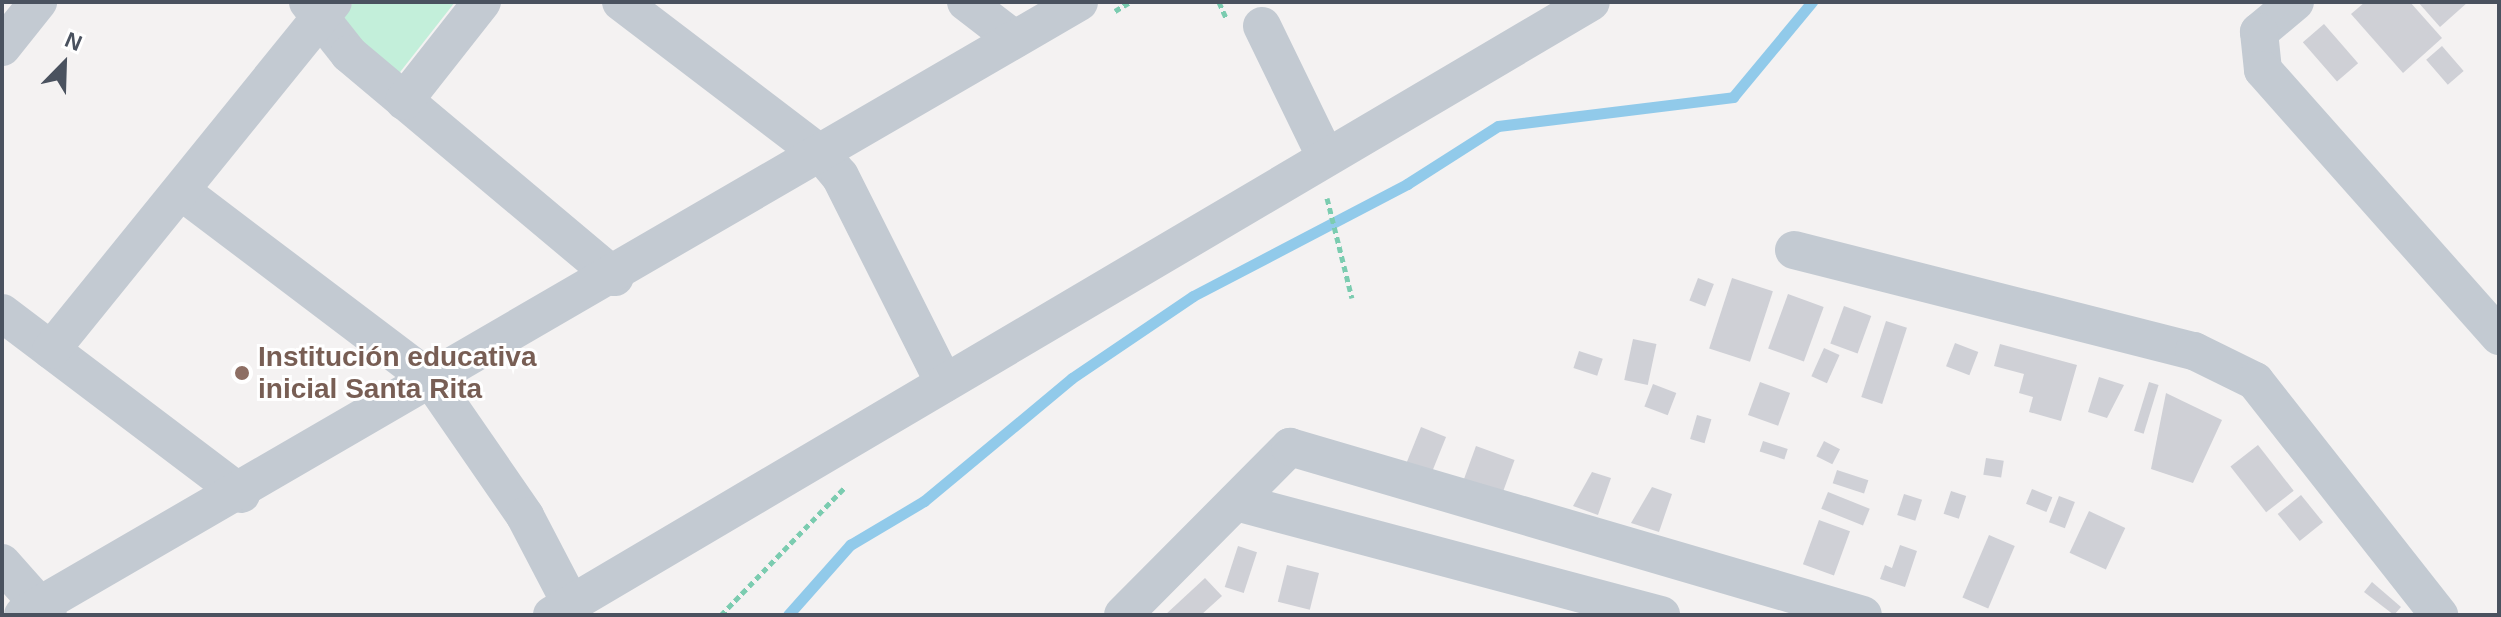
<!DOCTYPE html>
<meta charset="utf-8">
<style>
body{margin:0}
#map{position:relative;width:2501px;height:617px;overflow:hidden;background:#f4f2f2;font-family:Arial,sans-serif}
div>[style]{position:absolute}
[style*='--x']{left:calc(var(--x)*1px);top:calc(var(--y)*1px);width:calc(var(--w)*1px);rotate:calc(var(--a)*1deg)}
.green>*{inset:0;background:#c3efda}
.stream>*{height:11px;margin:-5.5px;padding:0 5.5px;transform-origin:5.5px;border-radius:5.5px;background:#91caea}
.building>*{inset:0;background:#cfd0d6;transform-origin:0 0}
.path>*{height:5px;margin-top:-2.5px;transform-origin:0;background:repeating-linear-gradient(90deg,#7bccb0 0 6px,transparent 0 10px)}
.minor>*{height:38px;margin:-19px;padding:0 19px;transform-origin:19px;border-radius:19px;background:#c3cad2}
.dots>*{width:22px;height:22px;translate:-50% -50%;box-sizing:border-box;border:4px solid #fff;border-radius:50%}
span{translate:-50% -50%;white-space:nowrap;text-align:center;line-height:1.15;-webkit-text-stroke:6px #fff;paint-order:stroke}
.education-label{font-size:28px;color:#785e54;font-weight:700}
.left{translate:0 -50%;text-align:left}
.frame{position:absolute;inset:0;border:4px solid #4a525f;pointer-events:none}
.north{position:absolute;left:24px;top:24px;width:80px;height:80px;-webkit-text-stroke:6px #fff;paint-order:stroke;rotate:23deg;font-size:22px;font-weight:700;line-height:32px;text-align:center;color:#4a525f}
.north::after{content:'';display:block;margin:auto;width:28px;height:36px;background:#4a525f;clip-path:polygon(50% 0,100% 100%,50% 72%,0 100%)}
</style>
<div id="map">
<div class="green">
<i style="clip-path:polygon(354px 2px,455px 2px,397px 76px,362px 46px,342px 14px)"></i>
</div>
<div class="stream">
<i style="--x:788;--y:615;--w:94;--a:-48.5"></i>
<i style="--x:850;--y:545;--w:86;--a:-30.7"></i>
<i style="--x:924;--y:501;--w:192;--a:-39.7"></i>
<i style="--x:1072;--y:378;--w:146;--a:-34.1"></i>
<i style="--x:1193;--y:296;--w:242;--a:-27.6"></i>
<i style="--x:1407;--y:184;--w:108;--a:-32.5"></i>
<i style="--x:1498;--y:126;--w:237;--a:-7"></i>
<i style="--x:1733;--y:97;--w:124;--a:-50.3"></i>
</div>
<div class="building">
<i style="clip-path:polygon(2365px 2px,2410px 2px,2442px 38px,2403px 73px,2351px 14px)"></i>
<i style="clip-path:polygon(2418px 2px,2468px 2px,2440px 27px)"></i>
<i style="left:2324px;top:24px;width:52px;height:28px;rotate:49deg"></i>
<i style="left:2442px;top:46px;width:33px;height:21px;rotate:49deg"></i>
<i style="left:1698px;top:278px;width:17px;height:24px;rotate:21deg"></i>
<i style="left:1732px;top:278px;width:43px;height:74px;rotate:18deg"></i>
<i style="left:1788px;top:294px;width:38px;height:58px;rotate:20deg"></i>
<i style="left:1844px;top:306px;width:29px;height:40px;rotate:20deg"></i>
<i style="left:1886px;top:321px;width:22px;height:80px;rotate:18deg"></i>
<i style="left:1633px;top:339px;width:24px;height:42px;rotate:12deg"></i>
<i style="left:1955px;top:343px;width:25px;height:25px;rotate:21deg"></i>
<i style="clip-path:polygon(2000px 344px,2077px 365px,2061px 421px,2029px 412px,2033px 397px,2019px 393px,2024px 374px,1994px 366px)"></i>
<i style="left:1824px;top:348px;width:17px;height:31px;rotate:24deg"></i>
<i style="left:1579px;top:351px;width:25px;height:18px;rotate:18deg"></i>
<i style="clip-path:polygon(2099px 377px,2124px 385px,2107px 418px,2088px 412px)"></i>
<i style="left:1760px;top:382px;width:32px;height:35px;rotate:20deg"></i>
<i style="left:2149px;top:382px;width:10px;height:51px;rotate:17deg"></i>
<i style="left:1653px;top:384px;width:25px;height:24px;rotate:21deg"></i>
<i style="clip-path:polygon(2166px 393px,2222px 420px,2193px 483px,2151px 469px)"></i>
<i style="left:1697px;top:415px;width:15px;height:25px;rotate:16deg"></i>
<i style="left:1421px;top:427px;width:27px;height:41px;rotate:22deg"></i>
<i style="left:1763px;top:441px;width:26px;height:11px;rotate:18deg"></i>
<i style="left:1824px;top:441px;width:18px;height:17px;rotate:27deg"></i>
<i style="left:2258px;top:445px;width:58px;height:35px;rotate:52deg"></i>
<i style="left:1476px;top:446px;width:41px;height:38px;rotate:20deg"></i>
<i style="left:1986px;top:458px;width:18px;height:17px;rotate:9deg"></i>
<i style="left:1837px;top:470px;width:33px;height:14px;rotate:18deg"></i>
<i style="clip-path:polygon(1592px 472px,1611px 478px,1598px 515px,1573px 506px)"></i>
<i style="clip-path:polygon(1652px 487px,1672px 494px,1659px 532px,1631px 523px)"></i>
<i style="left:2032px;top:489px;width:22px;height:16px;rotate:22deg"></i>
<i style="left:1951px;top:491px;width:16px;height:24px;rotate:18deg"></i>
<i style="left:1828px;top:492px;width:45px;height:18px;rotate:22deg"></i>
<i style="left:1904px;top:494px;width:19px;height:22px;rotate:18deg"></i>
<i style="left:2301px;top:495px;width:35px;height:30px;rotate:51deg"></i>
<i style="left:2059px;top:496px;width:17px;height:28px;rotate:21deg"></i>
<i style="left:2089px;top:511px;width:40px;height:46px;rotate:25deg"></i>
<i style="left:1819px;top:520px;width:33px;height:47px;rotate:20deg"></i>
<i style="left:1989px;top:535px;width:28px;height:68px;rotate:23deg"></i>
<i style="clip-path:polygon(1900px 545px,1917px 551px,1905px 587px,1880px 579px,1885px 565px,1892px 568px)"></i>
<i style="left:1238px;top:546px;width:20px;height:43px;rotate:18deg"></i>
<i style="left:1287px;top:565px;width:33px;height:38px;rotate:14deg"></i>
<i style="clip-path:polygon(1205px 578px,1222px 596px,1201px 615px,1165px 615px)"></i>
<i style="clip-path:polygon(2372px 582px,2401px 607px,2394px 615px,2364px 592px)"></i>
</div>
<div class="path">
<i style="--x:1219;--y:2;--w:17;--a:66"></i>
<i style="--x:1115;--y:11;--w:17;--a:-31"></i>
<i style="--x:1327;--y:198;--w:103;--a:76"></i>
<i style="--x:721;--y:615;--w:177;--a:-45.9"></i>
</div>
<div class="minor">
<i style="--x:308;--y:2;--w:66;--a:51.7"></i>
<i style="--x:349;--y:54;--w:347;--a:40"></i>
<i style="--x:621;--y:2;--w:254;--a:37.3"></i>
<i style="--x:823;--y:156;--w:26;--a:50"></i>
<i style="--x:840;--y:176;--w:232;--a:63.3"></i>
<i style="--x:966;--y:2;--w:61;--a:37.6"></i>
<i style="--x:2295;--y:2;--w:47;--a:140.2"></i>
<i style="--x:2259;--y:32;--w:38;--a:84"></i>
<i style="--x:2263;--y:70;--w:356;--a:48.4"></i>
<i style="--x:1262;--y:26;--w:144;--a:64.1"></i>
<i style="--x:2;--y:47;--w:58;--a:-51.3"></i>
<i style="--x:404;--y:101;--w:126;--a:-51.8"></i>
<i style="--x:181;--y:191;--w:315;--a:37.1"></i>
<i style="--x:432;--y:381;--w:164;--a:55.4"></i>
<i style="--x:525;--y:516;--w:99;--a:62.4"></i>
<i style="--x:1794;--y:250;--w:413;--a:14.2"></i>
<i style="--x:2194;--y:351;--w:68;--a:26.2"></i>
<i style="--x:2255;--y:381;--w:298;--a:51.8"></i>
<i style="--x:2;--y:313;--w:300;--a:37.1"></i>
<i style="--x:51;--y:350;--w:448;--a:-51"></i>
<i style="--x:1236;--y:502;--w:440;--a:14.9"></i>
<i style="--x:2;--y:563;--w:69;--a:48.5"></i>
<i style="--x:23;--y:615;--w:1221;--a:-30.13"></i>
<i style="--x:552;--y:615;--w:1206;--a:-30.54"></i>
<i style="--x:1123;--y:615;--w:237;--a:-45.2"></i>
<i style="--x:1290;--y:447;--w:597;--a:16.34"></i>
</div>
<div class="dots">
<i style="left:242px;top:373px;background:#8d6e63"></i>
</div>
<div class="education-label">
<span class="left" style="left:258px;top:373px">Institución educativa<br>inicial Santa Rita</span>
</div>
<div class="frame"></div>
<div class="north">N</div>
</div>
